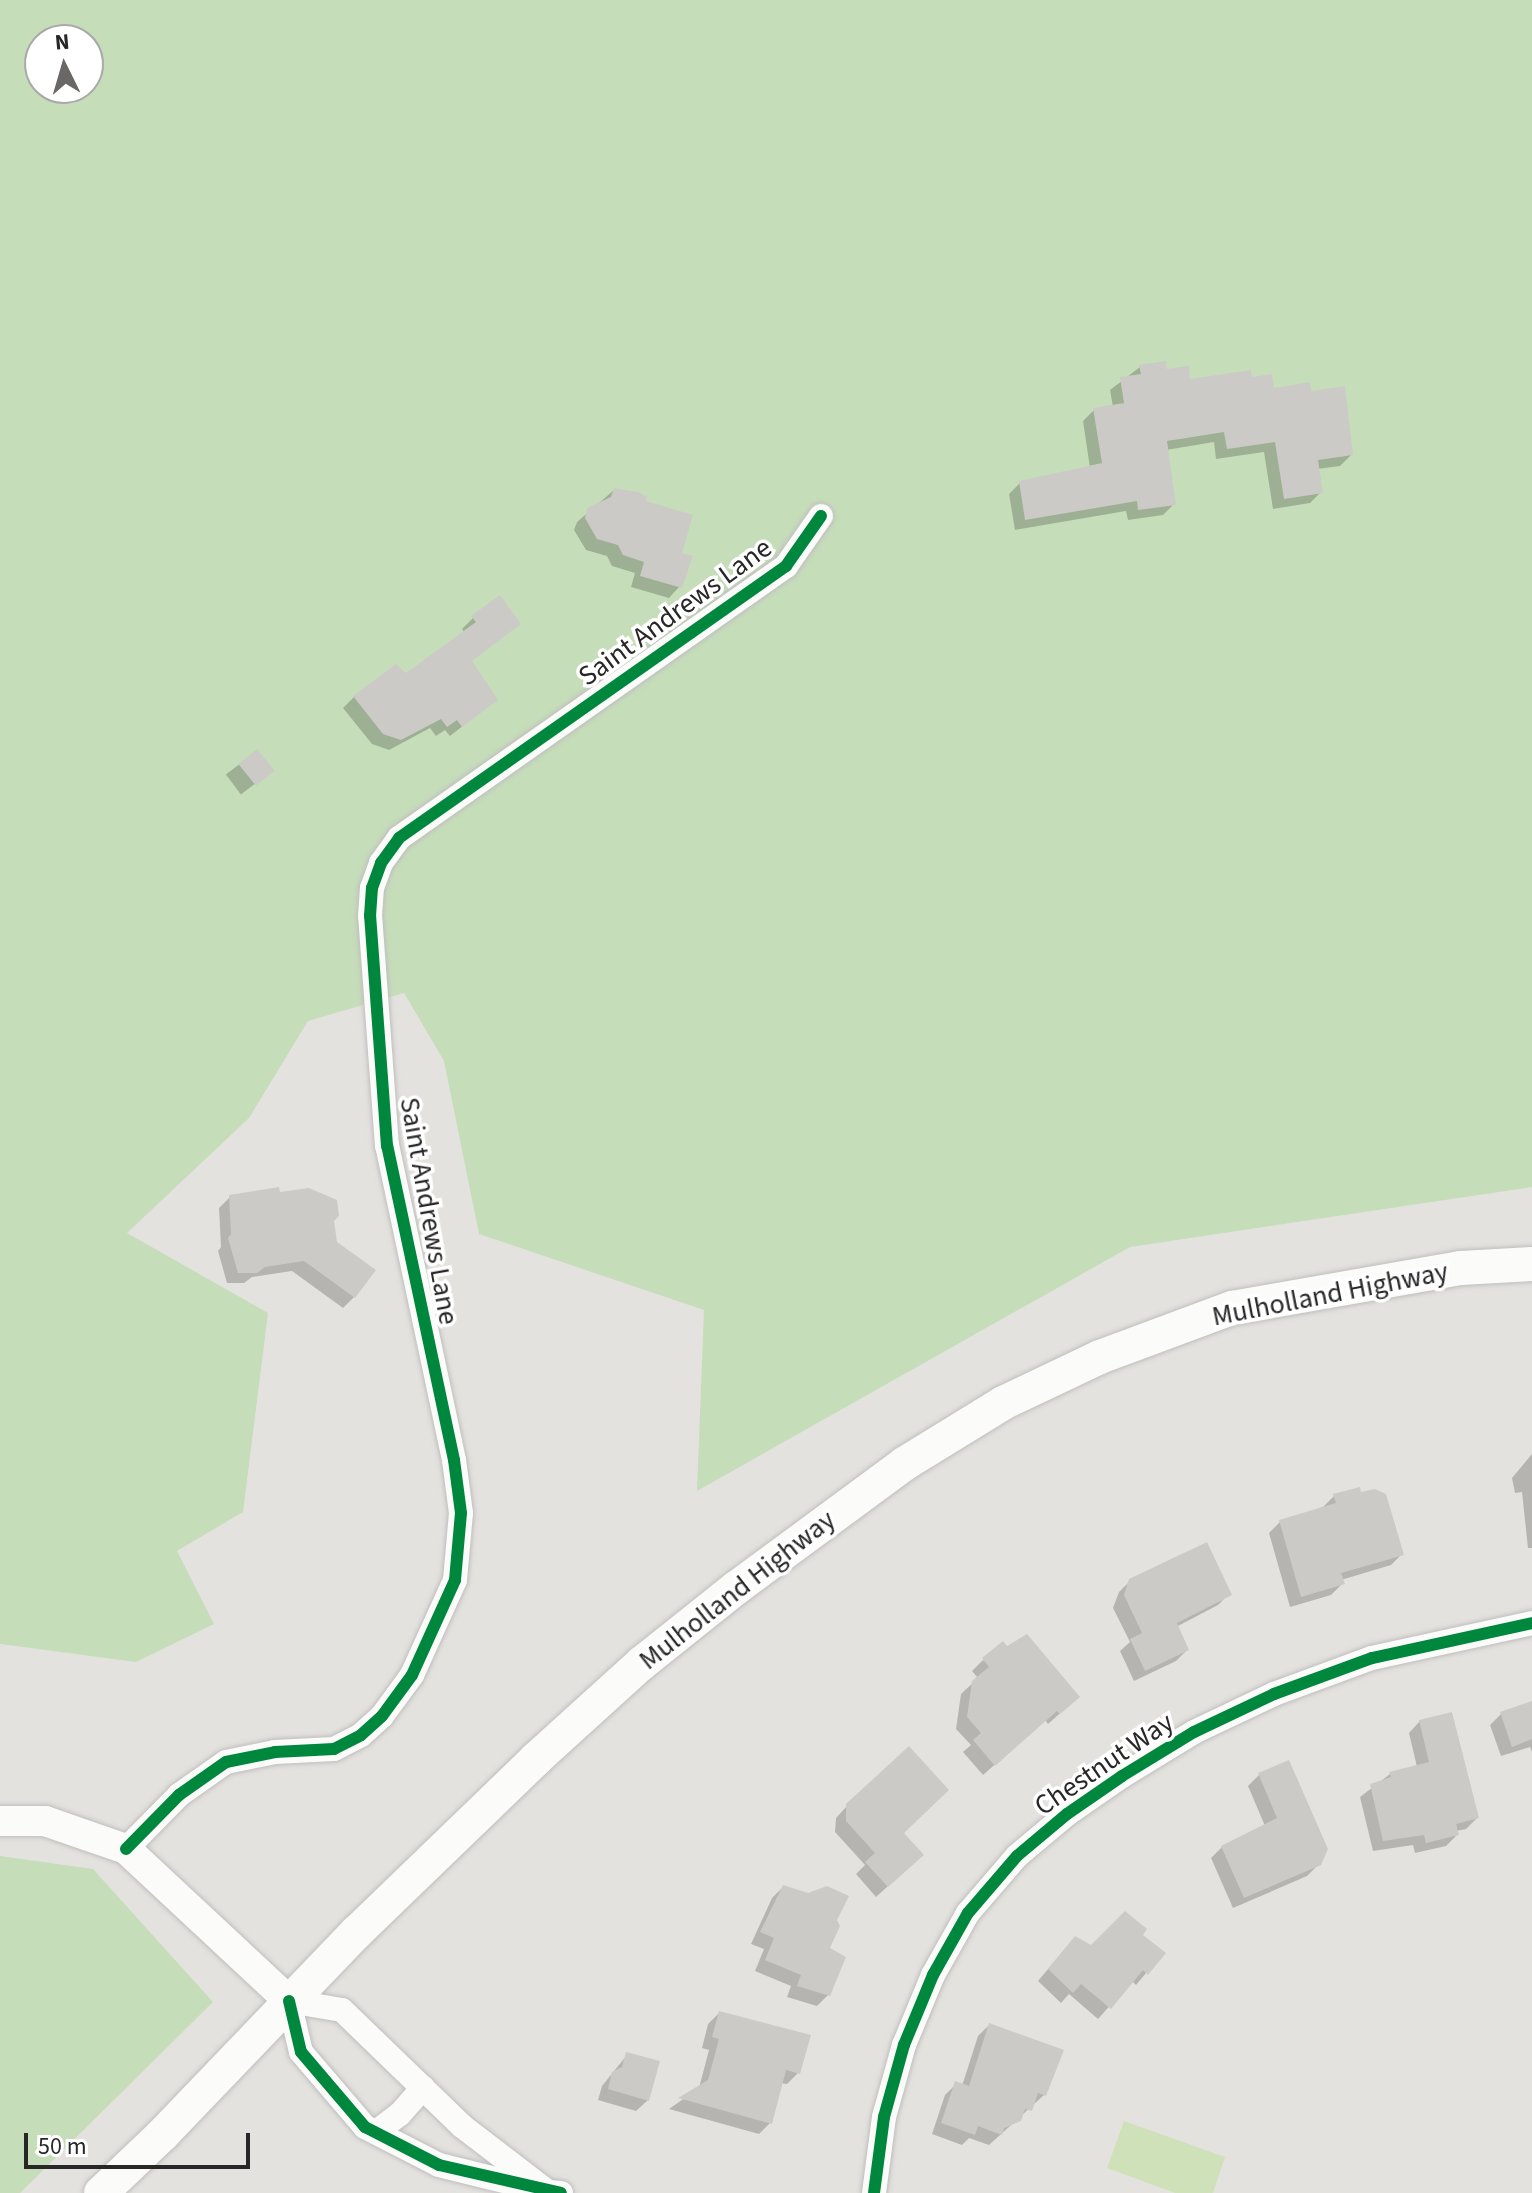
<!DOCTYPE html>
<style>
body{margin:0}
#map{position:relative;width:1532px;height:2193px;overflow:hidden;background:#e4e2de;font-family:"Source Sans 3",sans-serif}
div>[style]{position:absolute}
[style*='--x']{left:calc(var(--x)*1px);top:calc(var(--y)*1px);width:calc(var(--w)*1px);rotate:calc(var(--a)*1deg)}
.green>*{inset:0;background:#c6ddba}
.pitch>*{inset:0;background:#cfe1b8}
.shadow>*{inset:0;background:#0003;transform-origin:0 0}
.building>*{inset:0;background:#cccac7;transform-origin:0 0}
.roads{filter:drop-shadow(0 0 2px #bfbebf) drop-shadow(0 0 2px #bfbebf)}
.minor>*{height:24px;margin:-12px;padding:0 12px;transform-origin:12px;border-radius:12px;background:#fbfbfa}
.tertiary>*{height:30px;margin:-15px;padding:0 15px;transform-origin:15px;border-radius:15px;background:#fbfbfa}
.secondary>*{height:34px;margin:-17px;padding:0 17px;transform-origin:17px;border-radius:17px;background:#fbfbfa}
.cycleway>*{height:12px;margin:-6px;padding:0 6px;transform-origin:6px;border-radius:6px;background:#00873e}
span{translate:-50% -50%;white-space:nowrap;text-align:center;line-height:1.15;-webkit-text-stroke:7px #fff;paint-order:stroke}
.street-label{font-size:28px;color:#272727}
.north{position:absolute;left:24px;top:24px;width:80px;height:80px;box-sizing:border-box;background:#fff;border:2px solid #a9a9a9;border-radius:50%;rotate:355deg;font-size:22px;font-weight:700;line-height:32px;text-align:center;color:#272727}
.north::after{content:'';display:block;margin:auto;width:28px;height:36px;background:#696867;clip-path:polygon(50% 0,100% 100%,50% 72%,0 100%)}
.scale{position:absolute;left:24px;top:2133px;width:226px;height:36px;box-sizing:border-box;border:4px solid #272727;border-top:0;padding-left:10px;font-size:24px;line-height:28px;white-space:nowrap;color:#272727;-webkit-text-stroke:6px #fff;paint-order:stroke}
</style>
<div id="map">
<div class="green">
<i style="clip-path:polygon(evenodd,0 0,1532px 0,1532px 1187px,1130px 1247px,697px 1491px,704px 1310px,479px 1234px,444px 1061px,404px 993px,308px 1021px,249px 1118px,127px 1233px,268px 1313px,243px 1512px,177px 1551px,214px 1624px,136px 1662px,0 1644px,0 0,40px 40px,88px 40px,88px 88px,40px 88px,40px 40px)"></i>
<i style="clip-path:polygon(0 1856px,93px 1869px,213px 2002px,20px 2193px,0 2193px)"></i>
</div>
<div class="pitch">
<i style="clip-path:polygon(1124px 2121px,1225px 2157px,1213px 2193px,1175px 2193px,1107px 2168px)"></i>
</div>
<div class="shadow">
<i style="clip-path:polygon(1140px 367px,1189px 381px,1251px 379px,1272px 390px,1309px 393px,1351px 455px,1340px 466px,1317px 469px,1321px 492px,1310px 503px,1273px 509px,1264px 452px,1216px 459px,1214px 442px,1166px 450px,1174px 504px,1163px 515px,1128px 520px,1126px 511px,1015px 530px,1009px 494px,1020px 483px,1090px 468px,1083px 421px,1094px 410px,1113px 407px,1110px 390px)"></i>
<i style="clip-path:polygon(614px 490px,643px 502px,680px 554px,680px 586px,669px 598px,631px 587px,635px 573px,612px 566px,607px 556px,586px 550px,574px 530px,577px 522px)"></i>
<i style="clip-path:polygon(473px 618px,518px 624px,470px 662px,496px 700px,450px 736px,445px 730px,436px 736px,430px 728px,389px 750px,372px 744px,343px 708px,354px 697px,406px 676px,465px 633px,462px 629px)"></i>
<i style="left:257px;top:751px;width:25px;height:39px;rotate:53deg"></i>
<i style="clip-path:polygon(278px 1194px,332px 1221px,335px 1243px,354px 1297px,343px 1308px,292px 1271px,252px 1277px,244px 1283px,227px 1283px,218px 1251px,221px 1247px,219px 1208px,230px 1197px)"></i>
<i style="clip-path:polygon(1532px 1454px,1532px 1548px,1528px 1548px,1522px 1492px,1515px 1493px,1512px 1478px)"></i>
<i style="clip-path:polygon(1334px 1496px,1402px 1554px,1391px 1565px,1341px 1580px,1342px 1584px,1331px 1595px,1290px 1607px,1269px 1533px,1280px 1522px,1323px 1507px)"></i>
<i style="clip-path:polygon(1130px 1581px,1229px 1594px,1218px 1605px,1176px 1627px,1187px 1650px,1176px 1661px,1134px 1681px,1120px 1651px,1130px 1642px,1113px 1608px,1119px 1592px)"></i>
<i style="clip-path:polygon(983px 1660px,1066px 1708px,1048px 1724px,1045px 1720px,983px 1775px,963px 1752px,971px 1745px,956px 1729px,961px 1694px,978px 1678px,972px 1671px)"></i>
<i style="clip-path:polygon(1532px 1703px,1532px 1752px,1530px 1747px,1501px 1756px,1490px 1725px,1501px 1714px)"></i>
<i style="clip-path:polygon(1420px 1721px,1477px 1818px,1466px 1829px,1456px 1831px,1457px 1835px,1446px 1846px,1415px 1853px,1413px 1845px,1373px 1851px,1360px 1797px,1390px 1774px,1417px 1767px,1409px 1733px)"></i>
<i style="clip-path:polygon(1259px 1775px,1319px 1864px,1307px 1876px,1233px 1908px,1211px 1858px,1222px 1847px,1265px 1826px,1248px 1786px)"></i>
<i style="clip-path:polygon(847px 1806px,901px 1833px,910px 1866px,876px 1897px,856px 1874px,865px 1865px,835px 1832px,836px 1818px)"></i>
<i style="clip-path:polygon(783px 1887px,835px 1920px,828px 1949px,828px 1995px,817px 2006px,787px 1997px,791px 1986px,755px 1971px,764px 1949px,751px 1944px,772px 1898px)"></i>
<i style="clip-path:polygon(1140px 1935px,1163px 1953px,1136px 1985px,1132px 1981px,1098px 2019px,1069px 1994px,1061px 2003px,1038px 1981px,1064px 1950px,1091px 1948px)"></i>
<i style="clip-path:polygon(719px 2013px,798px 2073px,787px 2084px,780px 2083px,770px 2123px,759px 2134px,669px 2109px,699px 2088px,709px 2050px,702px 2048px,708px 2024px)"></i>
<i style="clip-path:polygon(989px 2025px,1044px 2095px,989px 2145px,969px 2138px,962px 2145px,932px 2134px,945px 2095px,956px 2084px,962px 2086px,978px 2036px)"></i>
<i style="clip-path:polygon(627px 2055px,648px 2100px,636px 2111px,598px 2100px,602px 2086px)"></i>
</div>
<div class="building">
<i style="clip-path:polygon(1166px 361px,1167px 369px,1189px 366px,1190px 379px,1251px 370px,1252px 377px,1272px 374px,1274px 388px,1310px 382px,1311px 391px,1345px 386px,1353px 455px,1318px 460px,1323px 493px,1284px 499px,1275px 442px,1227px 449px,1224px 432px,1167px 441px,1176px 505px,1138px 510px,1137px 501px,1025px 520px,1019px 481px,1102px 463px,1093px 408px,1124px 403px,1120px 377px,1141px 374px,1139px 365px)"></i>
<i style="clip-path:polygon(614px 488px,638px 492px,647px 497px,646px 501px,693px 515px,682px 553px,693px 556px,682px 588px,640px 576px,644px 562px,623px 555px,618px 545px,597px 539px,585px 518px,587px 508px,611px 497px)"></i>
<i style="clip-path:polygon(500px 595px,521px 624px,472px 661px,498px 700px,462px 727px,457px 720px,447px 727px,441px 719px,401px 740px,383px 734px,353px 696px,396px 664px,406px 673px,476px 622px,471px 616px)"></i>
<i style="left:257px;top:749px;width:28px;height:24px;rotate:51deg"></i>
<i style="clip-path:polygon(279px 1187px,280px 1192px,309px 1188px,337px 1200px,339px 1216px,334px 1221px,337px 1242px,376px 1270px,355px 1298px,304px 1261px,265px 1267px,257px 1273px,238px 1273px,228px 1238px,231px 1234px,229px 1195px)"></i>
<i style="clip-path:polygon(1360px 1487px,1361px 1492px,1375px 1489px,1386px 1494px,1404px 1555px,1341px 1573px,1345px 1584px,1301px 1597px,1279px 1520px,1336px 1503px,1333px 1494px)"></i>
<i style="clip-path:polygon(1207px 1542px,1232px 1595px,1177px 1623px,1189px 1650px,1145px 1671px,1130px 1639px,1142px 1633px,1124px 1595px,1129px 1579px)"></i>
<i style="clip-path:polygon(1027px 1634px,1080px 1697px,1060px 1714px,1057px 1711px,995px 1766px,973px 1740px,981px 1733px,967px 1717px,972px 1681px,989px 1667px,982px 1658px,1003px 1641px,1007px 1646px)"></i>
<i style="clip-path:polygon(1532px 1701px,1532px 1739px,1512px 1747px,1500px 1712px)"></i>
<i style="clip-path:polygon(1452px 1712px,1479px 1818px,1456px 1824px,1459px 1835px,1426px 1843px,1424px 1835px,1383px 1841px,1370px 1784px,1391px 1777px,1389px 1772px,1429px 1762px,1419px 1720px)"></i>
<i style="clip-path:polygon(909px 1746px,949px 1790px,904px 1833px,924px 1855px,888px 1887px,865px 1862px,875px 1853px,846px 1821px,846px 1804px)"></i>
<i style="clip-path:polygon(1289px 1760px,1328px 1849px,1321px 1865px,1244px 1898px,1221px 1846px,1277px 1818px,1258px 1773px)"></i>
<i style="clip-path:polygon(783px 1885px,808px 1893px,827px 1886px,849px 1896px,837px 1920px,840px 1926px,830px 1948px,846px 1957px,830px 1996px,797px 1986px,801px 1975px,765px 1960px,774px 1938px,760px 1932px)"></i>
<i style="clip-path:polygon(1125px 1911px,1147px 1929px,1143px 1935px,1166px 1953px,1148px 1975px,1143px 1970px,1111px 2009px,1081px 1984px,1073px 1993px,1048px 1969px,1075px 1936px,1091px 1945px)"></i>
<i style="clip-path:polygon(719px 2011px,811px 2035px,800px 2074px,786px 2070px,772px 2124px,678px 2098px,708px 2080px,719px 2039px,712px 2037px)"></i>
<i style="clip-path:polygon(989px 2023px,1064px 2050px,1046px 2096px,1038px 2093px,1032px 2111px,1025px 2109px,1021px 2121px,1004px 2128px,1002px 2135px,978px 2126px,975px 2135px,941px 2123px,955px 2081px,969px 2086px)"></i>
<i style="clip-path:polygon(626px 2052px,660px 2061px,649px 2101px,608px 2089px,612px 2072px,622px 2067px)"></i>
</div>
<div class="roads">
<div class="minor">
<i style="--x:126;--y:1849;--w:76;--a:-45.5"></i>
<i style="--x:179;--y:1795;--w:57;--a:-35.1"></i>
<i style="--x:226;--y:1762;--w:50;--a:-11.5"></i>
<i style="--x:275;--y:1752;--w:59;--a:-2.9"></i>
<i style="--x:334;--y:1749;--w:30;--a:-27"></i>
<i style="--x:361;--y:1735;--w:28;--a:-42"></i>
<i style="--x:382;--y:1716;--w:51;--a:-53.8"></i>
<i style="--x:412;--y:1675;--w:104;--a:-65.6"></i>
<i style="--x:455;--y:1580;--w:67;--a:-84.9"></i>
<i style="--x:461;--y:1513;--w:53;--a:-97.5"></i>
<i style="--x:454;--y:1460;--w:321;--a:-102"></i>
<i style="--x:387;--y:1146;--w:231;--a:-94.2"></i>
<i style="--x:370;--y:916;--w:28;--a:-86"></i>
<i style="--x:372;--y:888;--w:27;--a:-70"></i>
<i style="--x:381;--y:863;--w:31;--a:-54"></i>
<i style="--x:399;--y:838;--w:473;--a:-35.1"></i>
<i style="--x:786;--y:566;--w:61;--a:-55"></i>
<i style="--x:376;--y:2132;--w:30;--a:-37"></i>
<i style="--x:400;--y:2114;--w:35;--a:-49"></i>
<i style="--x:548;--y:2192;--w:108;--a:-142.5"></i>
<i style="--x:462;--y:2126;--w:167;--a:-136"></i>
<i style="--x:342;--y:2010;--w:54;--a:-170.4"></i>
<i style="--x:289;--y:2001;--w:52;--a:76.8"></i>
<i style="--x:301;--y:2052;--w:99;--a:49.5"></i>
<i style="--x:365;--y:2127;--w:83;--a:27.2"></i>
<i style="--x:439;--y:2165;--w:112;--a:13.9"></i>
<i style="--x:548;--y:2192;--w:13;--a:4"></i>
<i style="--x:874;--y:2193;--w:77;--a:-82.5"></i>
<i style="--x:884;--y:2117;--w:75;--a:-74.5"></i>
<i style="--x:904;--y:2045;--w:76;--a:-67.5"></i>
<i style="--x:933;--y:1975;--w:71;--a:-60.6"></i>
<i style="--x:968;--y:1913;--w:75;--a:-49.3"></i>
<i style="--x:1017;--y:1856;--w:65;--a:-40"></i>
<i style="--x:1067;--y:1814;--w:67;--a:-34.6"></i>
<i style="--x:1122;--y:1776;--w:84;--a:-31.4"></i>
<i style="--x:1194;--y:1732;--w:89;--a:-25.4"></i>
<i style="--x:1274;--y:1694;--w:104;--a:-20.2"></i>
<i style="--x:1372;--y:1658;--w:164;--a:-12.3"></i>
</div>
<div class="tertiary">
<i style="--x:0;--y:1821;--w:45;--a:0"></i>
<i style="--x:45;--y:1821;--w:86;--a:19.1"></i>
<i style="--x:126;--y:1849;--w:223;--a:43"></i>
</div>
<div class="secondary">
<i style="--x:101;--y:2193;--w:86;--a:-43.6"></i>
<i style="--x:163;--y:2134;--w:280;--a:-46.2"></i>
<i style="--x:357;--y:1932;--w:249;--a:-44"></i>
<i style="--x:536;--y:1759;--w:143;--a:-42.2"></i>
<i style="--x:642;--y:1663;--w:120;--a:-38.6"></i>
<i style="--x:736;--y:1588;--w:209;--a:-36.4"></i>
<i style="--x:904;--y:1464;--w:116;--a:-31.6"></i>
<i style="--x:1003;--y:1403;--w:107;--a:-25.4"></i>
<i style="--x:1100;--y:1357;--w:141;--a:-20.4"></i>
<i style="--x:1232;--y:1308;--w:232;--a:-9.9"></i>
<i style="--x:1461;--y:1268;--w:71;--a:-3.2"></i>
</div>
</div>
<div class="cycleway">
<i style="--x:126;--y:1849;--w:76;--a:-45.5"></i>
<i style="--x:179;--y:1795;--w:57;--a:-35.1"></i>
<i style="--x:226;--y:1762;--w:50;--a:-11.5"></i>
<i style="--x:275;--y:1752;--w:59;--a:-2.9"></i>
<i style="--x:334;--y:1749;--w:30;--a:-27"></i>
<i style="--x:361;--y:1735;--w:28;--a:-42"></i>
<i style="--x:382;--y:1716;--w:51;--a:-53.8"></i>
<i style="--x:412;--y:1675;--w:104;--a:-65.6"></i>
<i style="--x:455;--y:1580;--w:67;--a:-84.9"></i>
<i style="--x:461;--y:1513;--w:53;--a:-97.5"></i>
<i style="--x:454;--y:1460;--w:321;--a:-102"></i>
<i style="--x:387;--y:1146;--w:231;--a:-94.2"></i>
<i style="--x:370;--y:916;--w:28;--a:-86"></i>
<i style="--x:372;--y:888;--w:27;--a:-70"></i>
<i style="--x:381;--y:863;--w:31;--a:-54"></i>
<i style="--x:399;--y:838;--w:473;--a:-35.1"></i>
<i style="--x:786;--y:566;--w:61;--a:-55"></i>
<i style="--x:289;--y:2001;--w:52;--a:76.8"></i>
<i style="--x:301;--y:2052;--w:99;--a:49.5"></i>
<i style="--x:365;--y:2127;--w:83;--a:27.2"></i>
<i style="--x:439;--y:2165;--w:125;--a:12.9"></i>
<i style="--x:874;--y:2193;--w:77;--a:-82.5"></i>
<i style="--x:884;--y:2117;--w:75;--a:-74.5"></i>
<i style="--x:904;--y:2045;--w:76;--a:-67.5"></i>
<i style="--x:933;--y:1975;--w:71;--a:-60.6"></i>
<i style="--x:968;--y:1913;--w:75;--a:-49.3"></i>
<i style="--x:1017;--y:1856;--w:65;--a:-40"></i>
<i style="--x:1067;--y:1814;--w:67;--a:-34.6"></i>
<i style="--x:1122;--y:1776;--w:84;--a:-31.4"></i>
<i style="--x:1194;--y:1732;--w:89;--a:-25.4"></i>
<i style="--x:1274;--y:1694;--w:104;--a:-20.2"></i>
<i style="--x:1372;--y:1658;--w:164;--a:-12.3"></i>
</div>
<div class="street-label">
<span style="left:675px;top:612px;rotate:-36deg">Saint Andrews Lane</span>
<span style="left:429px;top:1211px;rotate:80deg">Saint Andrews Lane</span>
<span style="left:1330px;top:1294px;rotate:-11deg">Mulholland Highway</span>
<span style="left:737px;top:1590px;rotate:-38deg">Mulholland Highway</span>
<span style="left:1104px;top:1764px;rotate:-34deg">Chestnut Way</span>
</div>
<div class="north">N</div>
<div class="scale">50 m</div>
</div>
